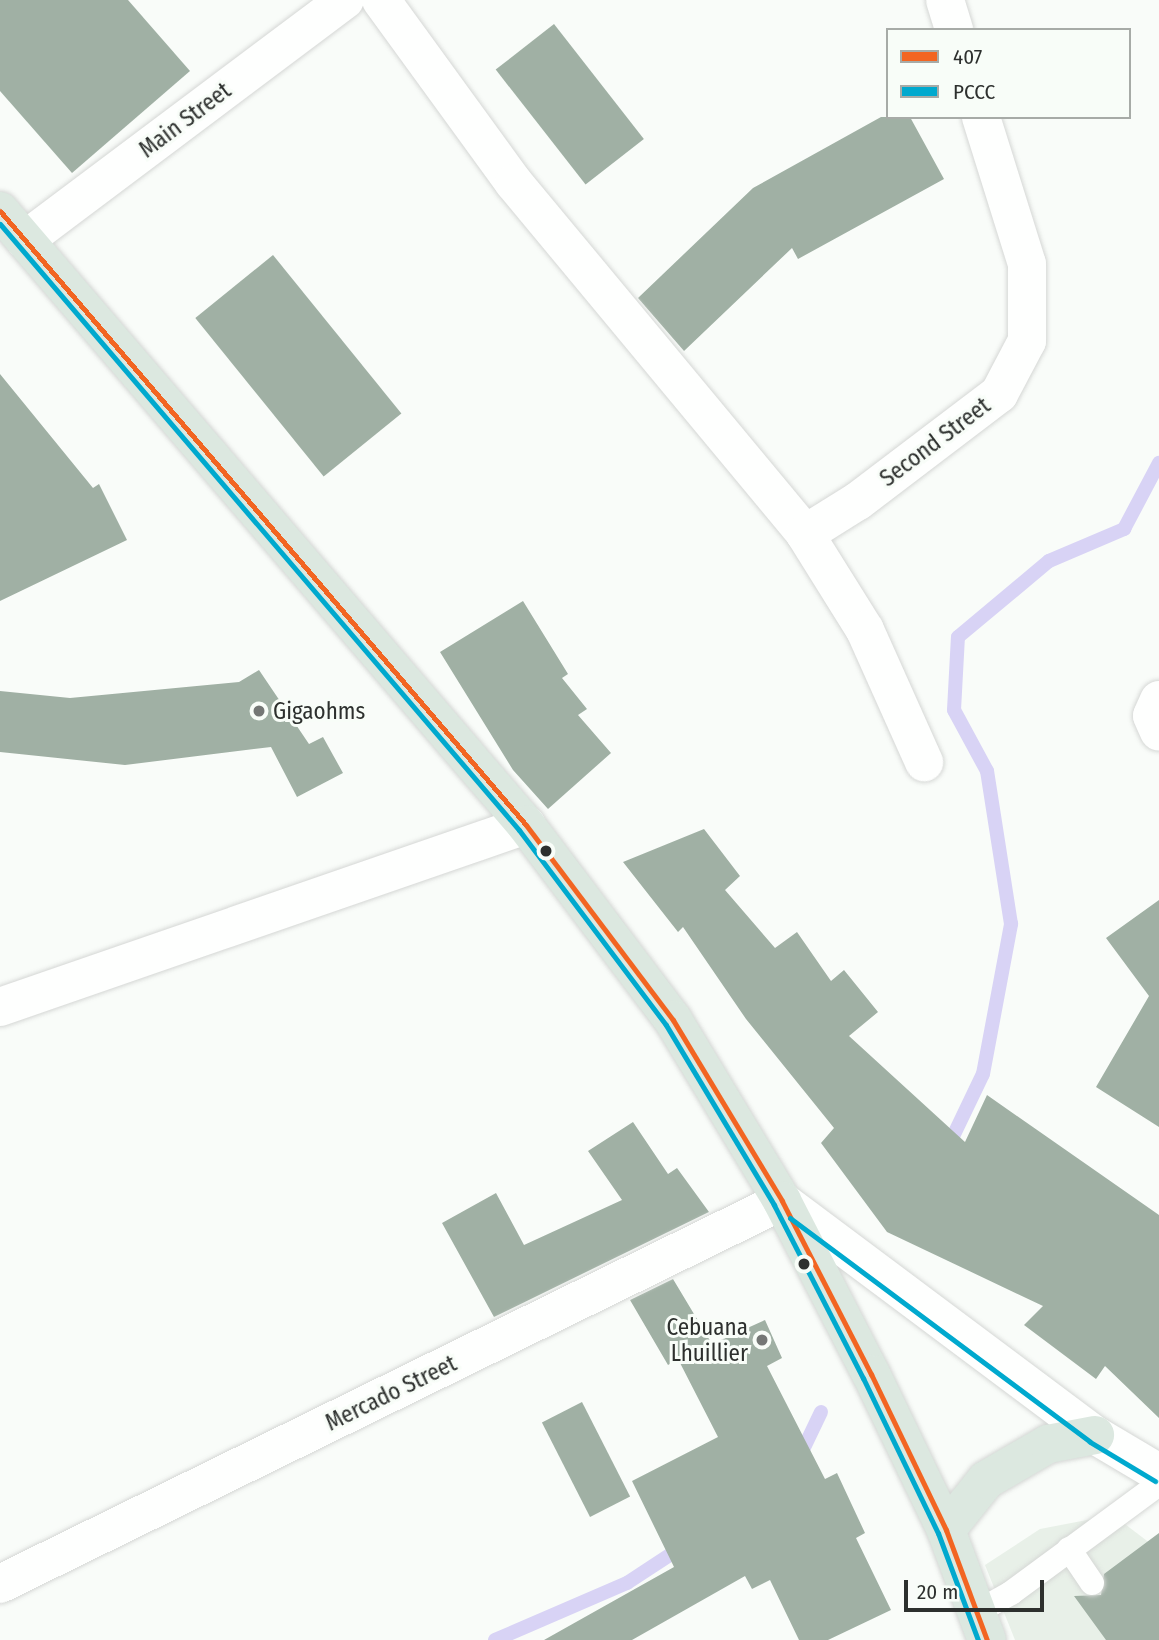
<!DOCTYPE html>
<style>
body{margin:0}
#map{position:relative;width:1159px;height:1640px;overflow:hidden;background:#f9fcf9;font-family:"Fira Sans Condensed",sans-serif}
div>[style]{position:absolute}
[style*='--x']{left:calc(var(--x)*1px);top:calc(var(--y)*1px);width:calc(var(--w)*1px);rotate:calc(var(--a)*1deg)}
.built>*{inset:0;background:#e8f0e8}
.stream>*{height:14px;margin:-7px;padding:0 7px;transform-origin:7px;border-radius:7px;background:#d8d3f5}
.building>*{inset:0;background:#a0b0a4;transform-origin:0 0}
.roads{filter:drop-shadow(0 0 2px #d5d7d5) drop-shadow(0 0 2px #d5d7d5)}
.service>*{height:24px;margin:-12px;padding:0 12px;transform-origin:12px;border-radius:12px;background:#fefffe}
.minor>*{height:38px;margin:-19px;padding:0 19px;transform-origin:19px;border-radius:19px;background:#fefffe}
.secondary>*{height:38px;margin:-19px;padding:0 19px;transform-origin:19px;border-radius:19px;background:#fefffe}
.trunk>*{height:38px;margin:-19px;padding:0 19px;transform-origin:19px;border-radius:19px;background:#dce8e0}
.bus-1>*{height:5px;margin:-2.5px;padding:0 2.5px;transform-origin:2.5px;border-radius:2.5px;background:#f26522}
.bus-2>*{height:5px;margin:-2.5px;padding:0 2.5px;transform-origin:2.5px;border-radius:2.5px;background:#00a9ce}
.dots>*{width:19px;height:19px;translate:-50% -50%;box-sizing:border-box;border:4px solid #f8fdf8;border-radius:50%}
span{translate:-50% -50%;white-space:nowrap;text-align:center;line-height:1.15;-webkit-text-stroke:6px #f8fdf8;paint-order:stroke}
.street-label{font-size:23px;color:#2d302e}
.poi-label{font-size:23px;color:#2d302e}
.left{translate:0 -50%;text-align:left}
.right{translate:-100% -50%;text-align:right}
.legend{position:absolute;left:886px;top:28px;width:245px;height:91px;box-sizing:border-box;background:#f8fdf8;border:2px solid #a7aba7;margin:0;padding:9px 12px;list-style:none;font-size:21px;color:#2d302e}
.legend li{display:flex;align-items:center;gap:14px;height:35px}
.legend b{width:35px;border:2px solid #a7aba7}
.scale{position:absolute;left:904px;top:1580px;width:140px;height:32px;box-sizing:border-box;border:4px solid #2d302e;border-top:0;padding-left:9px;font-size:21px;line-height:24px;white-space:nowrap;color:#2d302e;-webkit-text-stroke:5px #f8fdf8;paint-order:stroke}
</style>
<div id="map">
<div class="built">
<i style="clip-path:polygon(1113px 1515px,1159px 1550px,1159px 1640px,1015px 1640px,985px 1565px,1040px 1529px)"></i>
</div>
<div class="stream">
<i style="--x:947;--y:1149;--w:83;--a:-64.4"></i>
<i style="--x:983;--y:1074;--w:153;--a:-79.4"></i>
<i style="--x:1011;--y:924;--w:155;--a:-98.9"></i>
<i style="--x:987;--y:771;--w:69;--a:-118.4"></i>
<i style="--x:954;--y:710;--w:73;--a:-86.9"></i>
<i style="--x:958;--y:637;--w:119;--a:-39.9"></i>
<i style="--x:1049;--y:561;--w:82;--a:-23.1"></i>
<i style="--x:1124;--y:529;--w:75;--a:-62.1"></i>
<i style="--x:799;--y:1458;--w:51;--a:-64.4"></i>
<i style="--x:495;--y:1640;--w:144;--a:-23.4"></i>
<i style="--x:627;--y:1583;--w:69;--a:-33.2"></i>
</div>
<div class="building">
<i style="clip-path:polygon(0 0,128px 0,190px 71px,72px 173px,0 91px)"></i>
<i style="left:554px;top:24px;width:146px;height:74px;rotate:52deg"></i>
<i style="clip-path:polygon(881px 117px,910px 117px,944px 179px,798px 259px,792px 248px,684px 351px,638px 298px,753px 188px)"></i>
<i style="left:273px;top:255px;width:204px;height:100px;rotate:51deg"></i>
<i style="clip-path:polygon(0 374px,93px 488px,99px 484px,127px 540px,0 601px)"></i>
<i style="clip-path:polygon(523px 601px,568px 674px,562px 678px,587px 709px,578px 715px,611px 753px,548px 809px,513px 770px,440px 652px)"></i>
<i style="clip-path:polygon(259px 670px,309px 744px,323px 737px,343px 773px,297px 797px,271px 747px,125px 765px,0 752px,0 691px,70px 698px,239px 682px)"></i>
<i style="clip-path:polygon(704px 829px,740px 876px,725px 890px,775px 948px,797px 932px,831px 981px,844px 970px,878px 1012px,849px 1036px,965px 1142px,987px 1095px,1159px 1215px,1159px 1418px,1105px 1366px,1096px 1379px,1024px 1325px,1043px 1306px,887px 1232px,821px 1143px,834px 1128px,746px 1019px,683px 927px,678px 932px,623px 862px)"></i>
<i style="clip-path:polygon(1159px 900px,1159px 1127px,1096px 1087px,1149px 996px,1106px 938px)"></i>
<i style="clip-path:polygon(633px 1122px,668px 1174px,677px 1168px,709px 1212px,494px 1317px,442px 1223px,496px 1193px,524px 1245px,622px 1200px,588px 1151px)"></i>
<i style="clip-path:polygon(673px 1279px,712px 1344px,765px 1320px,782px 1358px,767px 1366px,825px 1479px,837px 1473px,865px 1533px,856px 1538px,891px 1610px,828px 1640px,799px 1640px,770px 1580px,752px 1589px,745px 1576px,632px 1640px,544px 1640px,674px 1567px,632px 1481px,718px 1437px,678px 1359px,668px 1365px,630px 1300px)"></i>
<i style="left:582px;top:1402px;width:106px;height:45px;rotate:63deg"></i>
<i style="clip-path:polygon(1159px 1533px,1159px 1640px,1106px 1640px,1074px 1596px,1101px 1595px,1104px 1574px)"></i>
</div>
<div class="roads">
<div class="service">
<i style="--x:1069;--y:1549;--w:41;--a:55.9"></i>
<i style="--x:977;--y:1612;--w:39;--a:-29"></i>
<i style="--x:1011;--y:1593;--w:184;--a:-36.4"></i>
</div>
<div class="minor">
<i style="--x:381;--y:0;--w:226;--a:54"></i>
<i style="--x:514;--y:183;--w:456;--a:50.3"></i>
<i style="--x:805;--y:534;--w:113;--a:58"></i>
<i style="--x:865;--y:630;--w:145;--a:65.9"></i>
<i style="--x:945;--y:0;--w:31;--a:73"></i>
<i style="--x:25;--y:240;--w:400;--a:-36.9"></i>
<i style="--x:805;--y:534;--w:62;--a:-31.9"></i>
<i style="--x:858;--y:501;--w:177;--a:-37.2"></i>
<i style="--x:999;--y:394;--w:60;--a:-62.2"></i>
<i style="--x:1027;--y:341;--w:77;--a:-90"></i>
<i style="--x:1027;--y:264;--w:154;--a:-107.4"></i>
<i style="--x:1159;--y:700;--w:17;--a:114"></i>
<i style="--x:1152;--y:716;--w:17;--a:66"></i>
<i style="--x:0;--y:1007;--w:557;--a:-19.09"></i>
<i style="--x:0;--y:1584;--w:871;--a:-26.09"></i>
</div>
<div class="secondary">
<i style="--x:782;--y:1201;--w:391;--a:36.8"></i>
<i style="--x:1095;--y:1435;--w:74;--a:30.7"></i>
</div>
<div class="trunk">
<i style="--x:0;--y:211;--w:808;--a:49.41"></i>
<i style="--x:526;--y:825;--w:244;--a:53"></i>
<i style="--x:673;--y:1020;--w:211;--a:58.9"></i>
<i style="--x:782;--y:1201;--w:195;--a:62.8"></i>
<i style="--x:871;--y:1374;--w:173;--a:64.3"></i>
<i style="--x:946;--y:1530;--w:117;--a:69.6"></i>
<i style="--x:946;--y:1530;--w:64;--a:-51.3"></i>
<i style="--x:986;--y:1480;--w:72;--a:-30.1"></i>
<i style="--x:1048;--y:1444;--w:48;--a:-10.8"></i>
</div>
</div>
<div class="bus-1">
<i style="--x:0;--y:211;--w:808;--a:49.41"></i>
<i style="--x:526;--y:825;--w:244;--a:53"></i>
<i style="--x:673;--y:1020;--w:211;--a:58.9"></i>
<i style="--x:782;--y:1201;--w:195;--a:62.8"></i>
<i style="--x:871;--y:1374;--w:173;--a:64.3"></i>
<i style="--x:946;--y:1530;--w:117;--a:69.6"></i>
</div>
<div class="bus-2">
<i style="--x:0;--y:224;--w:798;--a:49.42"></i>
<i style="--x:519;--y:830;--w:244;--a:53"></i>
<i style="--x:666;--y:1025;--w:210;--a:59"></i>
<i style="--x:774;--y:1205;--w:195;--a:62.8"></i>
<i style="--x:863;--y:1378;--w:172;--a:64.2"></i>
<i style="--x:938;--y:1533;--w:114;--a:69.5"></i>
<i style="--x:790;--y:1218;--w:374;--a:36.7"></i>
<i style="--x:1090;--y:1442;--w:76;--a:31"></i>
</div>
<div class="dots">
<i style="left:259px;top:711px;background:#747775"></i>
<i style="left:546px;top:851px;background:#2d302e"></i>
<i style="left:804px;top:1264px;background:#2d302e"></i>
<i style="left:762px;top:1340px;background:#747775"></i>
</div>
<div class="street-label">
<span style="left:185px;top:120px;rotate:-37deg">Main Street</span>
<span style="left:935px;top:442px;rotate:-37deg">Second Street</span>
<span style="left:391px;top:1393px;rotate:-26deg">Mercado Street</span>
</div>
<div class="poi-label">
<span class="left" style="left:273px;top:711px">Gigaohms</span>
<span class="right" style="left:748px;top:1340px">Cebuana<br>Lhuillier</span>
</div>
<ul class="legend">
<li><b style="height:9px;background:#f26522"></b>407</li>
<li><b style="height:9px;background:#00a9ce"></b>PCCC</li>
</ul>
<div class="scale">20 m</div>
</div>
